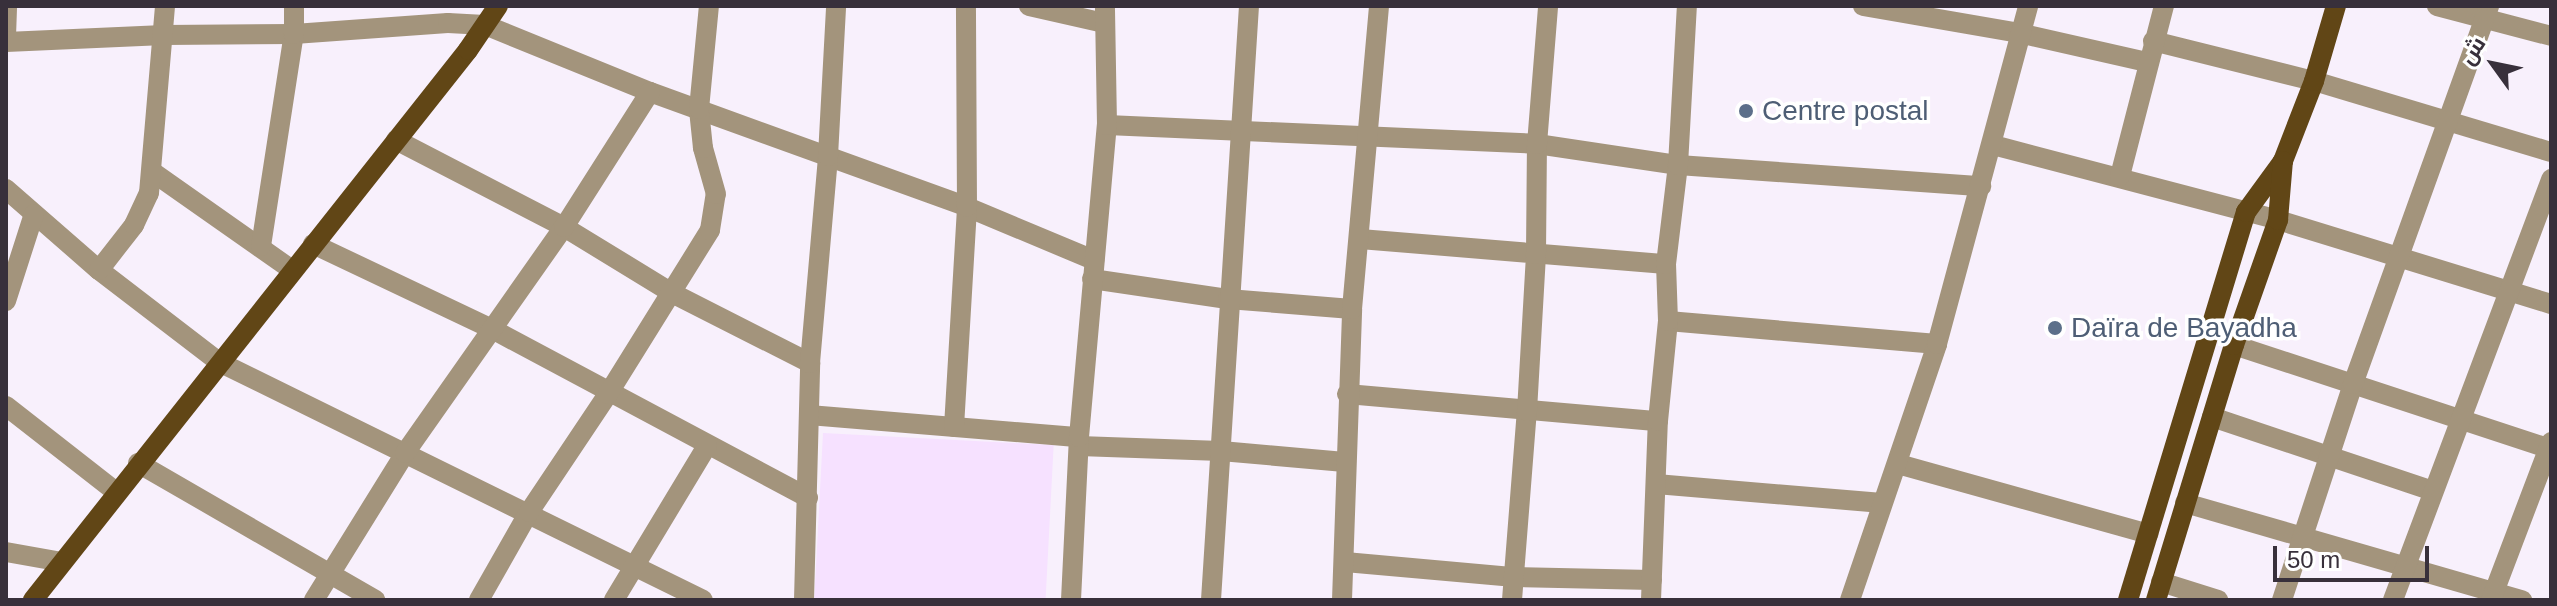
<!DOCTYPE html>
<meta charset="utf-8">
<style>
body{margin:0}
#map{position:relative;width:2557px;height:606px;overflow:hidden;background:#f8f0fc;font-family:Helvetica,Cairo,sans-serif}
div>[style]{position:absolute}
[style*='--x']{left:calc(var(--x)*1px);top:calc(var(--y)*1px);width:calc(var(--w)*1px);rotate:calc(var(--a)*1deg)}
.built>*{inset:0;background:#f6e1ff;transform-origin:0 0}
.minor>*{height:20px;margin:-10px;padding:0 10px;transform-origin:10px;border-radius:10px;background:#a3947c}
.major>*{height:20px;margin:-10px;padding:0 10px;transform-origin:10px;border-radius:10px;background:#614616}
.dots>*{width:22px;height:22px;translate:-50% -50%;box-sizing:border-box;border:4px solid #fff;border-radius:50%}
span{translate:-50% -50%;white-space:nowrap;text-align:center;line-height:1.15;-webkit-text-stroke:7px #fff;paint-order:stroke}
.service-label{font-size:28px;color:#4e5e75}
.left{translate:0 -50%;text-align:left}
.frame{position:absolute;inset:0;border:8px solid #38303b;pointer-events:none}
.north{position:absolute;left:2453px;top:24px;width:80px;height:80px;-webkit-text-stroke:6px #fff;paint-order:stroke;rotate:303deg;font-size:22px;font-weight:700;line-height:32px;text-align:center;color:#38303b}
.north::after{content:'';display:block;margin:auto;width:28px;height:36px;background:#38303b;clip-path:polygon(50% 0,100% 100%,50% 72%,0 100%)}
.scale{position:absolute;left:2273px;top:546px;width:156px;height:36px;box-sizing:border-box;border:4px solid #38303b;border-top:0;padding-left:10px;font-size:24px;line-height:28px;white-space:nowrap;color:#38303b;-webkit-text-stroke:6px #fff;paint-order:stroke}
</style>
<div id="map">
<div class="built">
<i style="left:823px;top:433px;width:231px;height:167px;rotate:3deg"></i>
</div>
<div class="minor">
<i style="--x:1029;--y:6;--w:77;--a:12.8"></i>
<i style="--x:1863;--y:6;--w:158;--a:9.8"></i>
<i style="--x:2019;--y:33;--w:131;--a:12.8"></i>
<i style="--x:2437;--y:6;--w:118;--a:14.7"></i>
<i style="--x:6;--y:37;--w:31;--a:-88"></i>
<i style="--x:2153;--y:41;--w:166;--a:14"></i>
<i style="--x:2314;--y:81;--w:247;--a:16.7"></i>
<i style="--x:6;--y:42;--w:158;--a:-2.5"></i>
<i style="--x:164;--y:35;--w:130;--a:-0.4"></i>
<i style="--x:294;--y:34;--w:154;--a:-4.1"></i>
<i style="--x:448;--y:23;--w:37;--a:3"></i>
<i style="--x:485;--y:25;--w:178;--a:22.1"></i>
<i style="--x:650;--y:92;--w:337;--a:19.9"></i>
<i style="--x:967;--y:207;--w:138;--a:22.7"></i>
<i style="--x:1107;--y:125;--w:430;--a:2.5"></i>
<i style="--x:1537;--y:144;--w:143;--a:8.5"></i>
<i style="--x:1678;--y:165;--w:304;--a:4"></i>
<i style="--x:396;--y:140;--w:189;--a:27.4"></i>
<i style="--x:564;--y:227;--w:127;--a:31.4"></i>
<i style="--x:672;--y:293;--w:155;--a:26.9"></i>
<i style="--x:1993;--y:145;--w:295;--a:14.7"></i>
<i style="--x:2278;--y:220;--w:286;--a:17.1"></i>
<i style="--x:154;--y:173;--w:169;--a:35.1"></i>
<i style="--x:2120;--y:176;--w:176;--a:-75.5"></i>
<i style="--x:6;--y:189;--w:123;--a:41.1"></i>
<i style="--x:99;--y:270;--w:151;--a:37.5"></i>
<i style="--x:219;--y:362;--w:539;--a:26.18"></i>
<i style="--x:1360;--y:239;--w:307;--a:4.7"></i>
<i style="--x:313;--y:244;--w:200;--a:25.4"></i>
<i style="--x:494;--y:330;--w:356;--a:28.1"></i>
<i style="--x:261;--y:246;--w:215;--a:-81.2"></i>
<i style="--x:294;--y:34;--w:28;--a:-90"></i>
<i style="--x:99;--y:270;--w:57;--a:-52.1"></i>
<i style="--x:134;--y:225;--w:35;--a:-65"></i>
<i style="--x:149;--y:193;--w:188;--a:-85.1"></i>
<i style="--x:1092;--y:279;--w:137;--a:8.4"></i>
<i style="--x:1228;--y:299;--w:124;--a:4.6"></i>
<i style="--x:6;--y:301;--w:91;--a:-72.2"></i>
<i style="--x:1668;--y:321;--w:270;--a:4.9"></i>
<i style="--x:2234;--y:345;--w:334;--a:18.2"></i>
<i style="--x:1347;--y:394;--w:312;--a:5"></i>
<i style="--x:6;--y:406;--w:140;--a:38"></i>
<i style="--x:809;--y:415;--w:271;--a:4.7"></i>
<i style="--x:2212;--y:417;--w:233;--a:18.5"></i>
<i style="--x:954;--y:427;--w:220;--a:-86.6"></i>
<i style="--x:967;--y:207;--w:201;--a:-90.3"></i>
<i style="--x:1079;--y:446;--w:142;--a:2"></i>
<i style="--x:1221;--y:451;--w:124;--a:5.1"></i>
<i style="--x:138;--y:463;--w:274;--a:30"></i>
<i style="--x:1898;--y:464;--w:260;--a:15.6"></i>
<i style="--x:1656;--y:484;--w:227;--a:4.8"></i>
<i style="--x:2185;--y:503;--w:351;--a:16.1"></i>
<i style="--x:6;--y:552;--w:57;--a:10.1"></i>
<i style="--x:1345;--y:562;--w:170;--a:5.1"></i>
<i style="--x:1514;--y:577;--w:138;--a:1.2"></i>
<i style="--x:2161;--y:582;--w:60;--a:17.5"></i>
<i style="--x:314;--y:600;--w:173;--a:-58.2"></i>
<i style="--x:405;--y:453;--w:276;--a:-54.9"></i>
<i style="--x:564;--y:227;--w:160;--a:-57.5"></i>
<i style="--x:479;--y:600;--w:101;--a:-60.4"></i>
<i style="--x:529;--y:512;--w:142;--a:-56.2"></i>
<i style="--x:608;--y:394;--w:193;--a:-58.1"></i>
<i style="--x:710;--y:230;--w:36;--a:-81"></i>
<i style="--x:716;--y:194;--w:48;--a:-105.8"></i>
<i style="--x:703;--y:148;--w:39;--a:-96"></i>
<i style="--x:699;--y:109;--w:103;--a:-84.5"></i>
<i style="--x:614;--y:600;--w:180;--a:-58.9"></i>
<i style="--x:804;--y:600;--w:237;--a:-88.5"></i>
<i style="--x:810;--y:363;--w:208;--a:-85"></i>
<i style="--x:828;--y:156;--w:150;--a:-86.9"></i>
<i style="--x:1071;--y:600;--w:163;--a:-87.2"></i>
<i style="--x:1079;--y:437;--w:313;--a:-84.9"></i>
<i style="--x:1107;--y:125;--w:119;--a:-91"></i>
<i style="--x:1211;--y:600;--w:595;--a:-86.34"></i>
<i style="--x:1342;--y:600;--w:291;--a:-88"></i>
<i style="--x:1352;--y:309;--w:304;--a:-84.9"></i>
<i style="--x:1512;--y:600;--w:190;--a:-85.5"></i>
<i style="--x:1527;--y:411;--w:157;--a:-86.7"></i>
<i style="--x:1536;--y:254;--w:110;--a:-89.5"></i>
<i style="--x:1537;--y:144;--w:138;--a:-85.4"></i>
<i style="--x:1651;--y:600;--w:179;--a:-87.8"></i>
<i style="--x:1658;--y:421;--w:100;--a:-84.3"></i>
<i style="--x:1668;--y:321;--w:57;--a:-92"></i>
<i style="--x:1666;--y:264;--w:100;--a:-83.1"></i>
<i style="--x:1678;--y:165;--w:159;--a:-86.8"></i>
<i style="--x:1850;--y:600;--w:270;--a:-71.2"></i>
<i style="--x:1937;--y:344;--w:350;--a:-74.9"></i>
<i style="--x:2282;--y:600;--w:227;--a:-71.8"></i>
<i style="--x:2353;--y:384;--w:402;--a:-70.2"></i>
<i style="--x:2393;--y:600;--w:450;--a:-69.4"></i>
<i style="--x:2491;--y:600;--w:169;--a:-69.2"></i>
</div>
<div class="major">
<i style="--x:33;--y:600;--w:701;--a:-51.66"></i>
<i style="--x:468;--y:50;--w:53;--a:-55.7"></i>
<i style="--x:2128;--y:600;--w:406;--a:-73.1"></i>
<i style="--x:2246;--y:212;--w:63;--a:-54"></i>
<i style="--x:2283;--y:161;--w:86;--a:-68.8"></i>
<i style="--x:2314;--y:81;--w:78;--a:-73.7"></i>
<i style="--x:2156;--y:600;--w:267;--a:-73"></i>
<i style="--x:2234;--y:345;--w:133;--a:-70.6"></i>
<i style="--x:2278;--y:220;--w:59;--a:-85.2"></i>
</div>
<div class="dots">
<i style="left:1746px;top:111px;background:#5c6f8a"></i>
<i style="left:2055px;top:328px;background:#5c6f8a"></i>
</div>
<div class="service-label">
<span class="left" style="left:1762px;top:111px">Centre postal</span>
<span class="left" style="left:2071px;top:328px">Daïra de Bayadha</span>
</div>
<div class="frame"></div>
<div class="north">ش</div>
<div class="scale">50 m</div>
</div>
